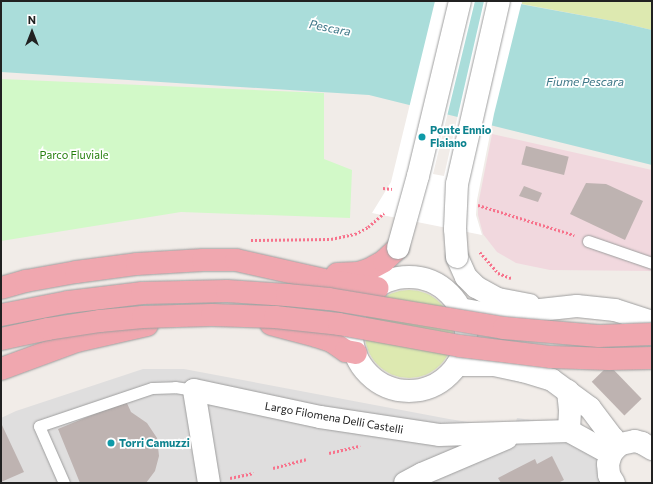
<!DOCTYPE html>
<style>
body{margin:0}
#map{position:relative;width:653px;height:484px;overflow:hidden;background:#f1ece8;font-family:Commissioner,sans-serif}
div>[style]{position:absolute}
[style*='--x']{left:calc(var(--x)*1px);top:calc(var(--y)*1px);width:calc(var(--w)*1px);rotate:calc(var(--a)*1deg)}
.residential>*{inset:0;background:#dfdede}
.commercial>*{inset:0;background:#f1d8de}
.grass>*{inset:0;background:#dde9b0}
.round{border-radius:50%}
.park>*{inset:0;background:#d2f9c8}
.water>*{inset:0;background:#aaddda}
.pier>*{inset:0;background:#fff}
.building>*{inset:0;background:#beb3b1;transform-origin:0 0}
.path>*{height:2.5px;margin-top:-1.25px;transform-origin:0;background:repeating-linear-gradient(90deg,#f7738c 0 2px,transparent 0 4px)}
.roads{filter:drop-shadow(0 0 1px #9e9e9e) drop-shadow(0 0 1px #9e9e9e)}
.service>*{height:11px;margin:-5.5px;padding:0 5.5px;transform-origin:5.5px;border-radius:5.5px;background:#fff}
.minor>*{height:22px;margin:-11px;padding:0 11px;transform-origin:11px;border-radius:11px;background:#fff}
.tertiary>*{height:22px;margin:-11px;padding:0 11px;transform-origin:11px;border-radius:11px;background:#fff}
.tertiary>.ring{margin:-11px;padding:0;box-sizing:content-box;background:none;border:22px solid #fff;border-radius:50%}
.trunk>*{height:22px;margin:-11px;padding:0 11px;transform-origin:11px;border-radius:11px;background:#f0a7af}
.path-bridge>*{height:2.5px;margin-top:-1.25px;transform-origin:0;background:repeating-linear-gradient(90deg,#f7738c 0 2px,transparent 0 4px)}
.bridges{filter:drop-shadow(0 0 1px #9e9e9e) drop-shadow(0 0 1px #9e9e9e)}
.tertiary-bridge>*{height:22px;margin:-11px;padding:0 11px;transform-origin:11px;border-radius:11px;background:#fff}
.trunk-bridge>*{height:22px;margin:-11px;padding:0 11px;transform-origin:11px;border-radius:11px;background:#f0a7af}
.dots>*{width:11px;height:11px;translate:-50% -50%;box-sizing:border-box;border:2px solid #fff;border-radius:50%}
span{translate:-50% -50%;white-space:nowrap;text-align:center;line-height:1.15;-webkit-text-stroke:3.5px #fff;paint-order:stroke}
.culture-label{font-size:11px;color:#0d838f;font-weight:700}
.left{translate:0 -50%;text-align:left}
.park-label{font-size:11px;color:#26800e}
.street-label{font-size:11px;color:#212121}
.water-label{font-size:12px;color:#3f7888;font-style:italic}
.frame{position:absolute;inset:0;border:2px solid #212121;pointer-events:none}
.north{position:absolute;left:12px;top:12px;width:40px;height:40px;-webkit-text-stroke:3px #fff;paint-order:stroke;rotate:0deg;font-size:11px;font-weight:700;line-height:16px;text-align:center;color:#212121}
.north::after{content:'';display:block;margin:auto;width:14px;height:18px;background:#212121;clip-path:polygon(50% 0,100% 100%,50% 72%,0 100%)}
</style>
<div id="map">
<div class="residential">
<i style="clip-path:polygon(143px 369px,184px 369px,449px 419px,514px 429px,517px 418px,574px 426px,583px 425px,605px 466px,603px 483px,1px 483px,1px 418px,16px 411px)"></i>
</div>
<div class="commercial">
<i style="clip-path:polygon(492px 134px,652px 170px,652px 271px,550px 270px,516px 263px,497px 252px,483px 234px,478px 215px,478px 205px)"></i>
</div>
<div class="grass">
<i style="clip-path:polygon(522px 1px,652px 1px,652px 30px,618px 22px,522px 4px)"></i>
<i class="round" style="left:365px;top:290px;width:88px;height:88px"></i>
</div>
<div class="park">
<i style="clip-path:polygon(1px 79px,324px 93px,324px 159px,352px 170px,350px 218px,181px 212px,1px 241px)"></i>
</div>
<div class="water">
<i style="clip-path:polygon(1px 1px,504px 1px,618px 22px,652px 30px,652px 165px,369px 95px,1px 72px)"></i>
</div>
<div class="pier">
<i style="clip-path:polygon(435px 1px,475px 1px,433px 174px,444px 176px,484px 1px,522px 1px,494px 114px,477px 200px,476px 215px,482px 235px,372px 213px,391px 182px)"></i>
</div>
<div class="building">
<i style="left:526px;top:146px;width:44px;height:19px;rotate:14deg"></i>
<i style="clip-path:polygon(586px 183px,606px 184px,643px 201px,625px 240px,570px 214px)"></i>
<i style="clip-path:polygon(524px 186px,542px 193px,538px 202px,519px 196px)"></i>
<i style="left:609px;top:365px;width:47px;height:24px;rotate:46deg"></i>
<i style="clip-path:polygon(126px 401px,131px 412px,147px 423px,157px 438px,159px 456px,155px 471px,146px 483px,80px 483px,58px 429px)"></i>
<i style="clip-path:polygon(1px 423px,24px 472px,1px 482px)"></i>
<i style="clip-path:polygon(552px 456px,564px 480px,558px 483px,501px 483px,498px 478px,535px 459px,537px 464px)"></i>
</div>
<div class="path">
<i style="--x:383;--y:188;--w:9;--a:6"></i>
<i style="--x:478;--y:205;--w:101;--a:17.4"></i>
<i style="--x:251;--y:240;--w:80;--a:-0.7"></i>
<i style="--x:331;--y:239;--w:25;--a:-12"></i>
<i style="--x:480;--y:252;--w:28;--a:49"></i>
<i style="--x:498;--y:273;--w:14;--a:21"></i>
<i style="--x:329;--y:453;--w:32;--a:-13"></i>
<i style="--x:273;--y:468;--w:34;--a:-15"></i>
<i style="--x:230;--y:478;--w:24;--a:-12"></i>
</div>
<div class="roads">
<div class="service">
<i style="--x:588;--y:241;--w:68;--a:19"></i>
<i style="--x:64;--y:483;--w:62;--a:-113.7"></i>
<i style="--x:39;--y:426;--w:119;--a:-18.6"></i>
<i style="--x:152;--y:388;--w:23;--a:-2"></i>
<i style="--x:175;--y:387;--w:19;--a:9"></i>
</div>
<div class="minor">
<i style="--x:568;--y:391;--w:20;--a:84"></i>
<i style="--x:570;--y:411;--w:20;--a:93"></i>
<i style="--x:209;--y:483;--w:94;--a:-99.2"></i>
<i style="--x:194;--y:390;--w:129;--a:12.1"></i>
<i style="--x:320;--y:417;--w:120;--a:8.6"></i>
<i style="--x:439;--y:435;--w:130;--a:-1.8"></i>
<i style="--x:569;--y:431;--w:48;--a:28.7"></i>
<i style="--x:405;--y:483;--w:19;--a:-28"></i>
<i style="--x:422;--y:474;--w:92;--a:-23"></i>
</div>
<div class="tertiary">
<i style="--x:457;--y:257;--w:22;--a:66"></i>
<i style="--x:466;--y:277;--w:14;--a:45"></i>
<i style="--x:476;--y:287;--w:25;--a:29"></i>
<i style="--x:498;--y:299;--w:32;--a:11"></i>
<i class="ring" style="left:352px;top:277px;width:92px;height:92px"></i>
<i style="--x:460;--y:309;--w:36;--a:10"></i>
<i style="--x:495;--y:315;--w:82;--a:-6.3"></i>
<i style="--x:577;--y:306;--w:38;--a:6"></i>
<i style="--x:615;--y:310;--w:39;--a:18"></i>
<i style="--x:457;--y:365;--w:37;--a:0"></i>
<i style="--x:494;--y:365;--w:30;--a:12"></i>
<i style="--x:523;--y:371;--w:30;--a:17"></i>
<i style="--x:552;--y:380;--w:47;--a:36.4"></i>
<i style="--x:590;--y:408;--w:38;--a:53"></i>
<i style="--x:613;--y:438;--w:10;--a:73"></i>
<i style="--x:614;--y:483;--w:9;--a:-122"></i>
<i style="--x:609;--y:475;--w:11;--a:-95"></i>
<i style="--x:608;--y:464;--w:10;--a:-73"></i>
<i style="--x:611;--y:454;--w:8;--a:-50"></i>
<i style="--x:616;--y:448;--w:6;--a:-39"></i>
<i style="--x:621;--y:444;--w:14;--a:-12"></i>
<i style="--x:635;--y:441;--w:7;--a:16"></i>
<i style="--x:642;--y:443;--w:12;--a:31"></i>
</div>
<div class="trunk">
<i style="--x:337;--y:274;--w:21;--a:-3"></i>
<i style="--x:358;--y:273;--w:10;--a:-17"></i>
<i style="--x:368;--y:270;--w:18;--a:-29"></i>
<i style="--x:384;--y:261;--w:19;--a:-43"></i>
<i style="--x:1;--y:288;--w:26;--a:-16"></i>
<i style="--x:26;--y:281;--w:51;--a:-10.2"></i>
<i style="--x:76;--y:272;--w:62;--a:-7.5"></i>
<i style="--x:137;--y:264;--w:66;--a:-3.5"></i>
<i style="--x:203;--y:260;--w:33;--a:0"></i>
<i style="--x:236;--y:260;--w:95;--a:12.7"></i>
<i style="--x:329;--y:281;--w:49;--a:8.3"></i>
<i style="--x:271;--y:324;--w:47;--a:14.9"></i>
<i style="--x:316;--y:336;--w:16;--a:18"></i>
<i style="--x:331;--y:341;--w:18;--a:34"></i>
<i style="--x:346;--y:351;--w:10;--a:11"></i>
<i style="--x:1;--y:369;--w:81;--a:-20.2"></i>
<i style="--x:77;--y:341;--w:72;--a:-12.9"></i>
</div>
</div>
<div class="path-bridge">
<i style="--x:355;--y:234;--w:15;--a:-28"></i>
<i style="--x:368;--y:227;--w:21;--a:-41"></i>
</div>
<div class="bridges">
<div class="tertiary-bridge">
<i style="--x:398;--y:248;--w:75;--a:-74.5"></i>
<i style="--x:418;--y:176;--w:180;--a:-76.5"></i>
<i style="--x:457;--y:257;--w:28;--a:-94"></i>
<i style="--x:455;--y:229;--w:45;--a:-87.5"></i>
<i style="--x:457;--y:184;--w:188;--a:-77.1"></i>
</div>
<div class="trunk-bridge">
<i style="--x:1;--y:315;--w:68;--a:-11"></i>
<i style="--x:68;--y:302;--w:75;--a:-6.9"></i>
<i style="--x:142;--y:293;--w:85;--a:-1.3"></i>
<i style="--x:227;--y:291;--w:60;--a:3.8"></i>
<i style="--x:287;--y:295;--w:42;--a:5.4"></i>
<i style="--x:329;--y:299;--w:177;--a:9.4"></i>
<i style="--x:504;--y:328;--w:95;--a:4.8"></i>
<i style="--x:599;--y:336;--w:53;--a:-2.2"></i>
<i style="--x:1;--y:339;--w:48;--a:-12"></i>
<i style="--x:48;--y:329;--w:53;--a:-8.7"></i>
<i style="--x:100;--y:321;--w:43;--a:-5.3"></i>
<i style="--x:143;--y:317;--w:69;--a:-1.7"></i>
<i style="--x:212;--y:315;--w:63;--a:1.8"></i>
<i style="--x:275;--y:317;--w:64;--a:6.2"></i>
<i style="--x:339;--y:324;--w:123;--a:10.3"></i>
<i style="--x:460;--y:346;--w:92;--a:6.9"></i>
<i style="--x:551;--y:357;--w:58;--a:2"></i>
<i style="--x:609;--y:359;--w:43;--a:-1.3"></i>
</div>
</div>
<div class="dots">
<i style="left:422px;top:137px;background:#0f9aa8"></i>
<i style="left:111px;top:443px;background:#0f9aa8"></i>
</div>
<div class="culture-label">
<span class="left" style="left:430px;top:137px">Ponte Ennio<br>Flaiano</span>
<span class="left" style="left:119px;top:443px">Torri Camuzzi</span>
</div>
<div class="park-label">
<span style="left:74px;top:155px">Parco Fluviale</span>
</div>
<div class="street-label">
<span style="left:334px;top:418px;rotate:10deg">Largo Filomena Delli Castelli</span>
</div>
<div class="water-label">
<span style="left:330px;top:28px;rotate:11deg">Pescara</span>
<span style="left:585px;top:82px">Fiume Pescara</span>
</div>
<div class="frame"></div>
<div class="north">N</div>
</div>
